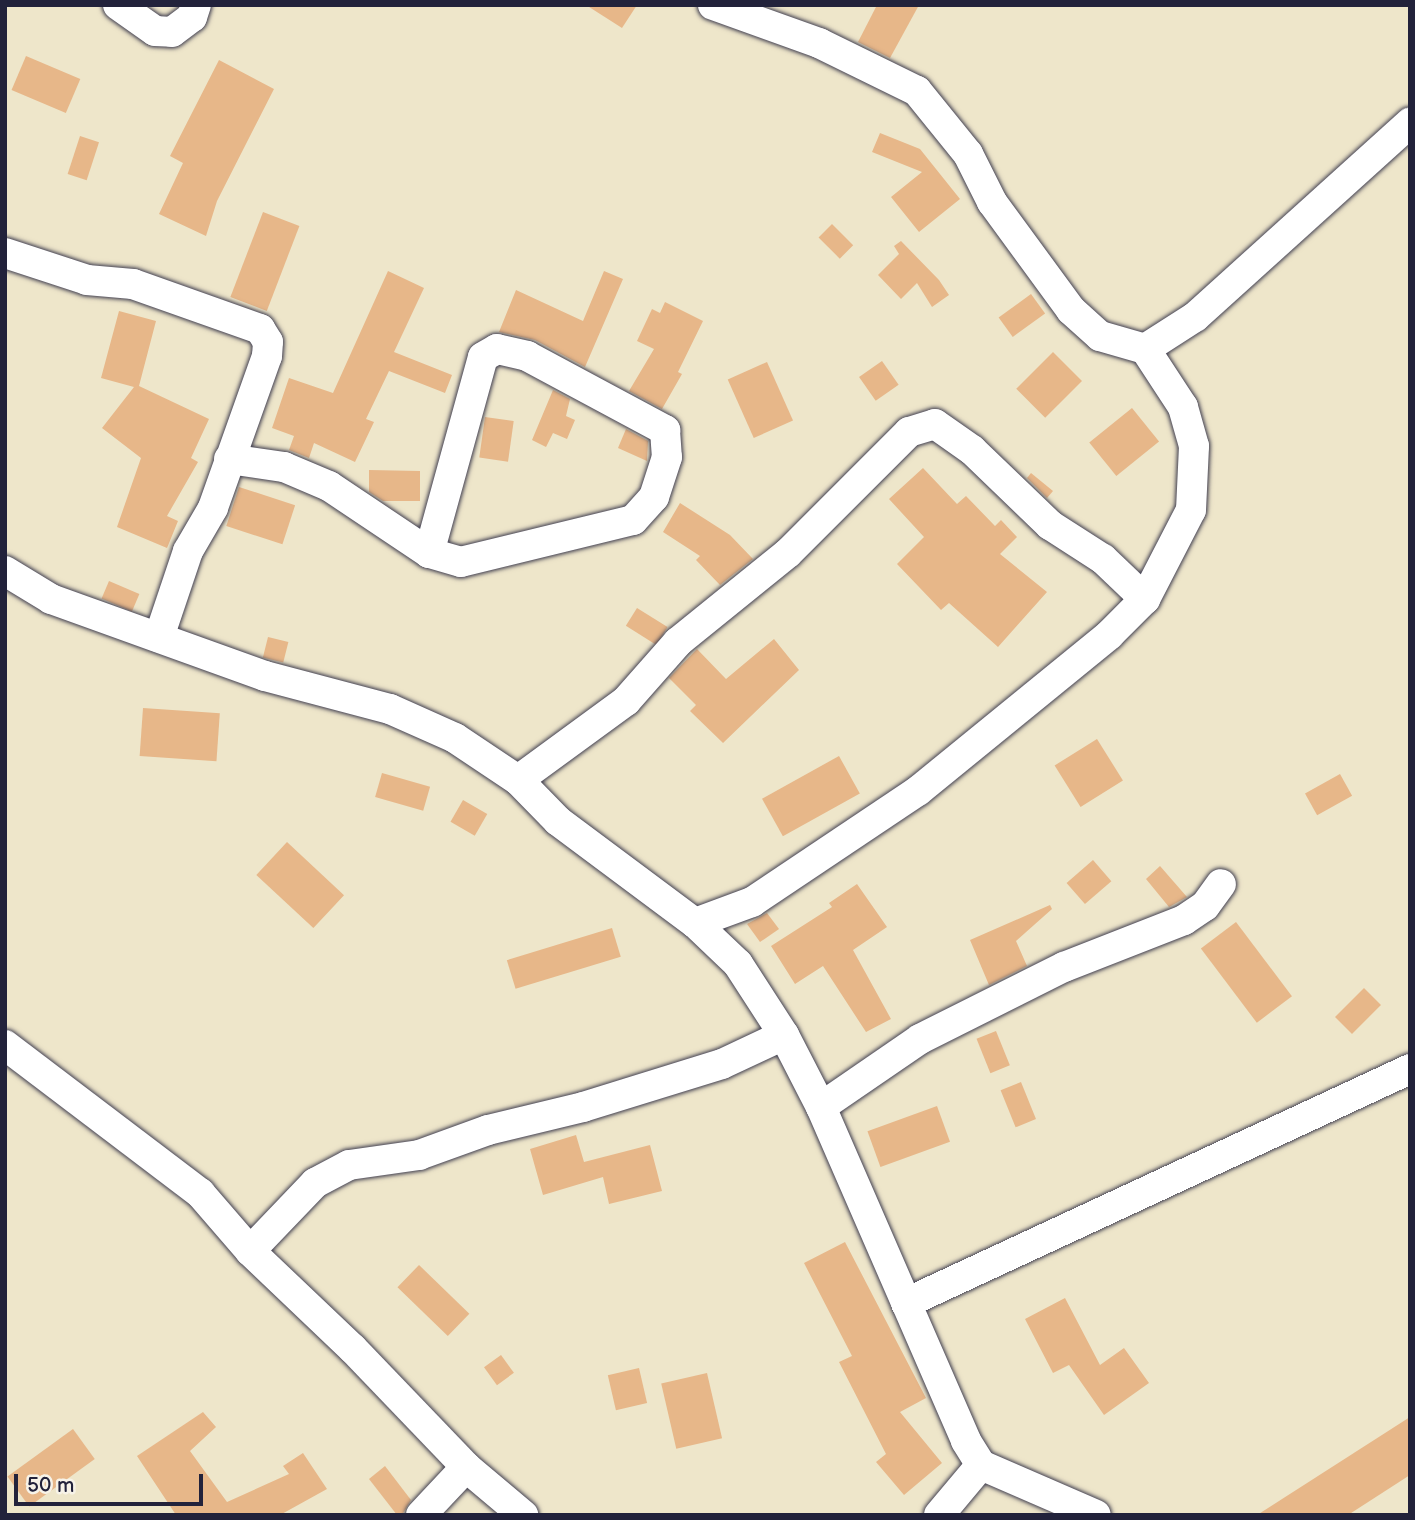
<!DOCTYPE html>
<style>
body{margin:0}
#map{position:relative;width:1415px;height:1520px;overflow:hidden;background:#eee6ca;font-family:"Balsamiq Sans",sans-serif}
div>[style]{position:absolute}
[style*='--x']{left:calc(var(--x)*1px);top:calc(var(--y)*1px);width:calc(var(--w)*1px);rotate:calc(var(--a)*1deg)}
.building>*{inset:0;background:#e7b789;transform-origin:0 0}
.roads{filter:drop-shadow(0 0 2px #413f50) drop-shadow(0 0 2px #413f50)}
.street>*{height:30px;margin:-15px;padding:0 15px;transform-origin:15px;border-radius:15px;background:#fff}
span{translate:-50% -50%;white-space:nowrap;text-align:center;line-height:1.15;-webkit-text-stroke:7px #f7f3e8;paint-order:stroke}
.frame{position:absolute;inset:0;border:7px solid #22223b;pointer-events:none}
.scale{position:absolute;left:14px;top:1474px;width:189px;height:32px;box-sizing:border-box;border:4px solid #22223b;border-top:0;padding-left:9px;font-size:21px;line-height:24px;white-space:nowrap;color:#22223b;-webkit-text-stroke:5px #f7f3e8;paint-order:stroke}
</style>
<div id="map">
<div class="building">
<i style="clip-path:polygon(586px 5px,637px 5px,622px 28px)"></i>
<i style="clip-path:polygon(877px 5px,919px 5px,890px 58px,858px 42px)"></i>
<i style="left:26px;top:56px;width:59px;height:37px;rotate:23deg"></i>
<i style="clip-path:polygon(219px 60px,274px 89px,217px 201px,206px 236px,159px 214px,183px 163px,170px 156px)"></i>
<i style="clip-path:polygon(880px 133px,920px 149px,960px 199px,919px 232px,891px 197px,922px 172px,872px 152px)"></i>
<i style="left:80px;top:136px;width:20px;height:40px;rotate:18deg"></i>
<i style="left:263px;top:212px;width:39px;height:91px;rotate:21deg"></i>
<i style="left:832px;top:224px;width:30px;height:19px;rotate:45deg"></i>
<i style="clip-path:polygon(901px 241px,939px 280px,949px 295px,932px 307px,917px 283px,901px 299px,878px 275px,899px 254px,894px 246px)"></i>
<i style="clip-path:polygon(388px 271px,424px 288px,394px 352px,452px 375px,445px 393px,389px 371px,366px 419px,374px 422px,355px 462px,314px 443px,309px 458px,289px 450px,294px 436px,272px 428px,289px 378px,333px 393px)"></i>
<i style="clip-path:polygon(604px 271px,623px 279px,585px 367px,535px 340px,499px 332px,516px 290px,583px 321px)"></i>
<i style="left:1031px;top:294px;width:24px;height:40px;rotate:54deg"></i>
<i style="clip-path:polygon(665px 302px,703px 321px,678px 372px,682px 374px,662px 409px,629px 391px,654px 349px,637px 341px,652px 309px,660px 313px)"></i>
<i style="clip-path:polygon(119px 311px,156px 321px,139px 386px,209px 419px,191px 458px,198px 462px,167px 516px,178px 521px,167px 548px,117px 527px,141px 458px,102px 428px,134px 387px,101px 378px)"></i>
<i style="left:1053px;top:352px;width:41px;height:52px;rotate:45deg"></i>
<i style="left:882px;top:361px;width:29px;height:28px;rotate:55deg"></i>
<i style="left:767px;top:362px;width:64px;height:43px;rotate:66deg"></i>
<i style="clip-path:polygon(553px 390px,570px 399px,566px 416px,575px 420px,567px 439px,553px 433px,546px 447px,532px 440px)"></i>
<i style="left:1132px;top:408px;width:43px;height:55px;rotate:51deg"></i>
<i style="left:485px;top:417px;width:29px;height:41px;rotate:8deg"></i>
<i style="clip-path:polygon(626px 429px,648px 441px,647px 461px,618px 448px)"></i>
<i style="clip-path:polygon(923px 468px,957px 504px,966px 496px,995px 526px,1001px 520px,1017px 537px,1000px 554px,1047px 592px,998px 647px,949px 603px,941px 610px,897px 564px,924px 537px,889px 499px)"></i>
<i style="clip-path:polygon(369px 470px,420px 471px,420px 501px,383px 501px,369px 492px)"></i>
<i style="clip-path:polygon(1031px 473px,1053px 491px,1047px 498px,1027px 478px)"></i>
<i style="left:239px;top:487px;width:59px;height:41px;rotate:18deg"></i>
<i style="clip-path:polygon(680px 503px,730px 535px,753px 559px,720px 585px,696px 560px,700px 556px,663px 532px)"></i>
<i style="left:109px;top:581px;width:33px;height:19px;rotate:23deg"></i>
<i style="left:637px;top:608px;width:36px;height:21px;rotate:32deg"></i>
<i style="left:268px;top:637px;width:21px;height:21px;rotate:14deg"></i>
<i style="clip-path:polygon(774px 639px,799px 670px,723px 743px,690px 711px,696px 705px,669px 678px,697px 649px,726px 679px)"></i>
<i style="left:143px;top:708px;width:77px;height:48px;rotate:4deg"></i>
<i style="left:1097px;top:739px;width:49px;height:50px;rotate:58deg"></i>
<i style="left:839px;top:756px;width:43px;height:88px;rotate:61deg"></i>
<i style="left:382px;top:773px;width:50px;height:25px;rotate:16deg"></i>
<i style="left:1340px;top:774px;width:25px;height:40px;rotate:61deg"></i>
<i style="left:463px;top:800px;width:28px;height:25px;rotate:30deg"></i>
<i style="left:287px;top:842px;width:78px;height:45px;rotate:43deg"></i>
<i style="left:1093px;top:860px;width:28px;height:35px;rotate:49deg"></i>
<i style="clip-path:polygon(1160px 866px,1187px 897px,1169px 907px,1146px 879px)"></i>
<i style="clip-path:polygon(857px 884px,887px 927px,853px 950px,891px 1019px,866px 1032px,823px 966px,795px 984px,771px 946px,832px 907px,829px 903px)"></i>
<i style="clip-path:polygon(1050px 905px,1052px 909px,1016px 941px,1027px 966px,989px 985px,970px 940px)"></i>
<i style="clip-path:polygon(767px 913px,779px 929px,760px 942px,747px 924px)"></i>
<i style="left:1236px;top:922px;width:93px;height:44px;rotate:53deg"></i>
<i style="left:612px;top:928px;width:30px;height:110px;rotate:73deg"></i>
<i style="left:1364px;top:988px;width:24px;height:41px;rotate:45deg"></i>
<i style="left:996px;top:1031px;width:37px;height:21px;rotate:68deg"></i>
<i style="left:1021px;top:1082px;width:40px;height:22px;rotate:68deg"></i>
<i style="left:937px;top:1106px;width:38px;height:74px;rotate:70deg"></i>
<i style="clip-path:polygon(576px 1135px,584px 1162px,650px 1145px,662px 1191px,609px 1204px,603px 1177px,543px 1195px,530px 1149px)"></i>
<i style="clip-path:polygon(845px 1242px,926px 1398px,900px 1412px,942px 1463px,904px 1495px,876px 1462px,886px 1454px,839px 1362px,852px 1356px,804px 1263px)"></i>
<i style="left:419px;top:1265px;width:70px;height:31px;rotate:44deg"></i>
<i style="clip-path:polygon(1065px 1298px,1100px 1365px,1124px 1348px,1149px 1383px,1104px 1415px,1069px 1365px,1053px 1373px,1025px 1319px)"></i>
<i style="left:501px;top:1355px;width:22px;height:21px;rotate:54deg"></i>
<i style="left:639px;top:1368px;width:36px;height:32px;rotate:77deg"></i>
<i style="left:707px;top:1373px;width:67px;height:47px;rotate:77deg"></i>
<i style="clip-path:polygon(203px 1412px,216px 1427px,190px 1451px,227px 1502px,289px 1474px,283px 1466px,303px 1453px,327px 1489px,280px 1515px,176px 1515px,137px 1456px)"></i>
<i style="clip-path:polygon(1410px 1417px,1410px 1475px,1348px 1515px,1257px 1515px)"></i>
<i style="left:73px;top:1429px;width:37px;height:81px;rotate:54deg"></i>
<i style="clip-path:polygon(385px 1466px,411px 1500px,402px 1515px,397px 1515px,369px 1479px)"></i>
</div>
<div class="roads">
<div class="street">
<i style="--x:118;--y:5;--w:45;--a:35.1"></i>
<i style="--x:155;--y:31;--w:17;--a:3"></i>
<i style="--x:172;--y:32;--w:25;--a:-37"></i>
<i style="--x:192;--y:17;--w:13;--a:-72"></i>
<i style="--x:713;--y:5;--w:113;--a:19.7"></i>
<i style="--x:819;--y:43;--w:109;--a:26.1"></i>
<i style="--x:917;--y:91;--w:81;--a:51"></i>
<i style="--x:968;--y:154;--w:54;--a:63.4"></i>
<i style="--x:992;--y:202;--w:134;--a:53.8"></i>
<i style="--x:1071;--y:310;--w:39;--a:42"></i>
<i style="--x:1100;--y:336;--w:47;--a:16.1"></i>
<i style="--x:5;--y:253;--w:86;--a:18.2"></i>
<i style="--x:87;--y:280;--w:46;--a:5"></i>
<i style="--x:133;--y:284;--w:135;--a:19.5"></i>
<i style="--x:260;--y:329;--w:15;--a:58"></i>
<i style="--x:268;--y:342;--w:14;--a:94"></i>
<i style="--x:267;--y:356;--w:161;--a:109.6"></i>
<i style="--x:213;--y:508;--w:50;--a:120.2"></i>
<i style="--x:188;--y:551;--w:91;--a:108.6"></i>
<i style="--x:229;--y:459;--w:56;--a:8.3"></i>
<i style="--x:284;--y:467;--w:49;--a:22.9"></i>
<i style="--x:329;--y:486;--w:120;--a:33.8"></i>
<i style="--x:429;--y:553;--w:203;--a:-74.6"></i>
<i style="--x:483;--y:357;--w:16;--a:-30"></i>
<i style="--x:497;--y:349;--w:31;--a:13"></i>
<i style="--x:527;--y:356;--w:157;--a:28.2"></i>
<i style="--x:665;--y:430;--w:27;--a:86"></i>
<i style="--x:667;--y:457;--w:42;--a:108"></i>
<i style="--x:654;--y:497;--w:31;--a:132"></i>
<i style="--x:633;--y:520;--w:177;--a:166.3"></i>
<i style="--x:461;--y:562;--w:33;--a:-164"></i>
<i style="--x:5;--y:571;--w:54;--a:31.3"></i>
<i style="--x:51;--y:599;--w:227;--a:19.8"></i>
<i style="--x:265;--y:676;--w:129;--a:14.8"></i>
<i style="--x:390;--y:709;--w:71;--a:24"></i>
<i style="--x:455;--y:738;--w:76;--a:33.7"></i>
<i style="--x:518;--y:780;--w:57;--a:45.7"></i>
<i style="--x:558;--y:821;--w:171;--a:36.7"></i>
<i style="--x:695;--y:923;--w:59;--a:43.6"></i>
<i style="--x:738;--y:964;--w:85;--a:57.1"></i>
<i style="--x:784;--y:1035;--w:81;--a:62.8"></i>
<i style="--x:821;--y:1107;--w:364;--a:66.5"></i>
<i style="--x:966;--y:1441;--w:28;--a:58"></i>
<i style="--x:981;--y:1465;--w:125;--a:23.5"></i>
<i style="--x:518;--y:780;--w:134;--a:-36.2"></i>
<i style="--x:626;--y:701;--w:79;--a:-48.6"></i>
<i style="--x:678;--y:642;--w:141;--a:-39"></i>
<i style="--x:788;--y:553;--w:171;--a:-45"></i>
<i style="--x:909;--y:432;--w:27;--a:-17"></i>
<i style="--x:935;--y:424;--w:45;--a:35.1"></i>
<i style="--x:972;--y:450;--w:108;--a:43.9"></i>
<i style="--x:1050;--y:525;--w:63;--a:32.7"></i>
<i style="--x:1103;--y:559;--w:58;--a:43.6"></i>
<i style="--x:695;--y:923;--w:61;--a:-20.2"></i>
<i style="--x:752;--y:902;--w:200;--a:-33.8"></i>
<i style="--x:918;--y:791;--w:247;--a:-39.2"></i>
<i style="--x:1109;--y:635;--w:51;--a:-45"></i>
<i style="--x:1145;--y:599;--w:100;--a:-62.7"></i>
<i style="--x:1191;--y:510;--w:64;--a:-87.3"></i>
<i style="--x:1194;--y:446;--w:41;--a:-105.8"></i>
<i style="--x:1183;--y:407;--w:69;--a:-123.2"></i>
<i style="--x:1145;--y:349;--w:59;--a:-32.6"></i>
<i style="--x:1195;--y:317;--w:290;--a:-42.1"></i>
<i style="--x:5;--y:1045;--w:245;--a:37.2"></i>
<i style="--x:200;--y:1193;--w:77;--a:49.2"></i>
<i style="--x:250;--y:1251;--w:142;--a:43.6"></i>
<i style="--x:353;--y:1349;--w:163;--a:46.2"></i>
<i style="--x:466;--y:1467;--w:75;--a:40.1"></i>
<i style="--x:821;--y:1107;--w:120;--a:-34.5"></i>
<i style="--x:920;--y:1039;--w:161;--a:-26.6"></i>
<i style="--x:1064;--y:967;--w:129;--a:-21.4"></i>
<i style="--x:1184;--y:920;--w:25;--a:-34"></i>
<i style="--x:1205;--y:906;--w:27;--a:-54"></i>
<i style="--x:250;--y:1251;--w:94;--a:-46.3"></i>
<i style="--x:315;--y:1183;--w:38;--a:-28"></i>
<i style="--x:349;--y:1165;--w:71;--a:-8.1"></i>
<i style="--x:419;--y:1155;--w:73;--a:-19.9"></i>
<i style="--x:488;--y:1130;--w:98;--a:-13.6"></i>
<i style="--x:583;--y:1107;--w:145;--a:-17.2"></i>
<i style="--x:722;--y:1064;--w:68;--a:-25.1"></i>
<i style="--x:906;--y:1303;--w:556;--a:-24.9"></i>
<i style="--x:421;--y:1515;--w:66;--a:-46.8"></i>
<i style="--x:939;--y:1515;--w:65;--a:-50"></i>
</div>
</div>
<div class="frame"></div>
<div class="scale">50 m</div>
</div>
